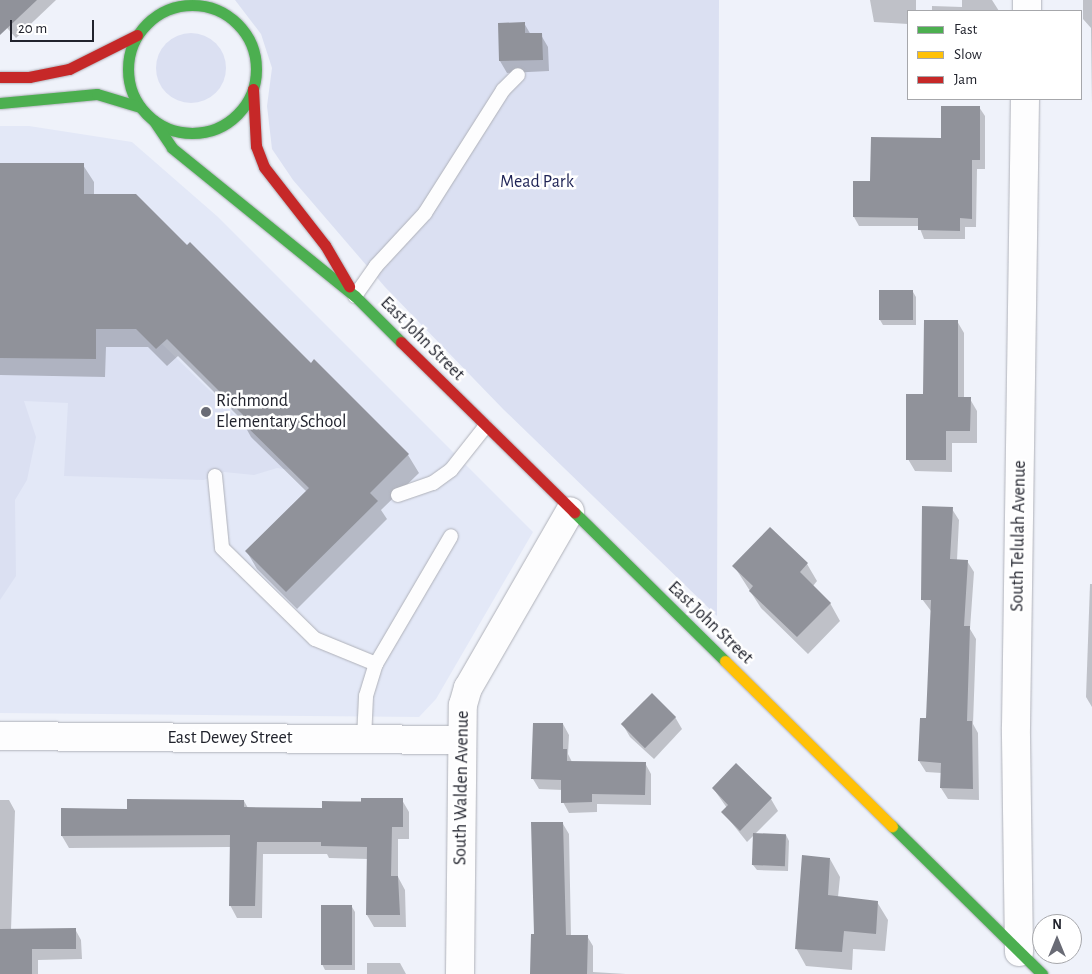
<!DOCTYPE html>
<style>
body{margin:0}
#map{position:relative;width:1092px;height:974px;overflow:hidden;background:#eff2fa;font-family:"Alegreya Sans",sans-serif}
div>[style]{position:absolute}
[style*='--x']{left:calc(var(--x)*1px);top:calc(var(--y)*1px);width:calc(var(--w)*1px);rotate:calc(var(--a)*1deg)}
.built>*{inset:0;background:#e3e8f7}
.green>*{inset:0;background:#dbe0f2}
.round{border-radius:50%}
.shadow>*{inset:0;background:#0003}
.building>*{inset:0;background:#90929a;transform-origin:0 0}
.roads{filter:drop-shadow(0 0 1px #afb1b9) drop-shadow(0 0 1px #afb1b9)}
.lane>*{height:14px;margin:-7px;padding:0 7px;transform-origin:7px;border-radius:7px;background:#fdfdfe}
.street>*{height:28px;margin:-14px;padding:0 14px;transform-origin:14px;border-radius:14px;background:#fdfdfe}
.fast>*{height:11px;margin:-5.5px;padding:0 5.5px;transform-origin:5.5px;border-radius:5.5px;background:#4caf50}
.fast>.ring{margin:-5.5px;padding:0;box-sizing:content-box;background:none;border:11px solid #4caf50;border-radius:50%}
.slow>*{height:11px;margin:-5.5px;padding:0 5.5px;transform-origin:5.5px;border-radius:5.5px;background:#ffc107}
.jam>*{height:11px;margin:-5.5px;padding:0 5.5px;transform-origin:5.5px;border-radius:5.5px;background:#c62828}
.dots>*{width:14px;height:14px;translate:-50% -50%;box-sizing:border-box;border:2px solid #fff;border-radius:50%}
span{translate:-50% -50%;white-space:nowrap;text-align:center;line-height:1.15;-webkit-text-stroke:5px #fff;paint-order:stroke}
.park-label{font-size:18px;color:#1f2456}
.street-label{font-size:18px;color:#21232d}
.poi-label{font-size:18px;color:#21232d}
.left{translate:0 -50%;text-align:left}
.legend{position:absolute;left:907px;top:10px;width:175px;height:90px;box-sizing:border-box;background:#fff;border:1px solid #a6a7ab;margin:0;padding:6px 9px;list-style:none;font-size:15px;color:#21232d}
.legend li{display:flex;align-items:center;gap:10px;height:25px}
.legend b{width:25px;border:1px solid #a6a7ab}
.north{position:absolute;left:1032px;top:914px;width:50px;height:50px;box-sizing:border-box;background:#fff;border:1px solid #a6a7ab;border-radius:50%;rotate:0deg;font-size:14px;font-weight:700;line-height:20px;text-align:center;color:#21232d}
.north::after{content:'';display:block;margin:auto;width:18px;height:22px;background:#696b75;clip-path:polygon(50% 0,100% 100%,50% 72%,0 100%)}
.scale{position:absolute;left:10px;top:20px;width:84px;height:22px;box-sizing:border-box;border:2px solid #21232d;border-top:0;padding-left:6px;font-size:15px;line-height:18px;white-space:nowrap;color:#21232d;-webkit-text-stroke:4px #fff;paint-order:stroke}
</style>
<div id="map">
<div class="built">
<i style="clip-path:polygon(0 126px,29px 126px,132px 142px,218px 217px,533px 532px,436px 699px,419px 717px,0 713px)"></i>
</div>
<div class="green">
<i style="clip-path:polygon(235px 0,719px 0,717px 616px,503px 409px,385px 287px,293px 180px,272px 149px,267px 106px,272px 68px,261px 34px)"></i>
<i class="round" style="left:156px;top:33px;width:70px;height:70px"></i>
<i style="clip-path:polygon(96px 329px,136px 329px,156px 349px,162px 344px,291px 470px,277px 468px,254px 475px,224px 472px,204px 480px,64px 476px,68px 403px,24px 401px,36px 437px,27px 480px,15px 500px,16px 576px,0 600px,0 358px,95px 359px)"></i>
</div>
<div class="shadow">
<i style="clip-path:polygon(0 0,56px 0,16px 38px,0 20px)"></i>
<i style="clip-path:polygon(870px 0,916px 0,916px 11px,908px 11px,908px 24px,874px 22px)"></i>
<i style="clip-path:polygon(962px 0,992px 0,999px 11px,932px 11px,932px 6px,962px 7px)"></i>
<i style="clip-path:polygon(1083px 0,1092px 0,1092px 105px,1091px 28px,1083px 19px)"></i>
<i style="clip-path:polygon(524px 23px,531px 35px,541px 35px,548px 47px,549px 71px,507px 73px,500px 61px)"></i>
<i style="clip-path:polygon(979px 107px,985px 116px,985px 169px,977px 169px,976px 227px,965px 227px,965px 239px,924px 239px,919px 226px,859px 226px,854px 217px,872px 182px,942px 139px)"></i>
<i style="clip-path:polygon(0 164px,83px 165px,94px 182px,94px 195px,187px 246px,311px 365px,314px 361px,408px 455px,419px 473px,381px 510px,387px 519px,297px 609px,257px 569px,247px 552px,307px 492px,251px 437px,241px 419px,178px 356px,167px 366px,148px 347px,106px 347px,105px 377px,0 375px)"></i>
<i style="clip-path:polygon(913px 292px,916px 297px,916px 325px,883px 325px,880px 320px)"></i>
<i style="clip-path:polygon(957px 321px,964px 333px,964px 399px,970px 399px,977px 411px,977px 443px,952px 443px,952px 472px,915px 471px,908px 459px,924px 395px)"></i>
<i style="clip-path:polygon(952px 509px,959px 520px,957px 560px,967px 561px,974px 572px,970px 629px,976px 639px,973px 724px,978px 733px,979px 800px,948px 799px,941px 788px,942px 773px,926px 772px,919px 761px,927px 720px,931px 611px,922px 599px)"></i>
<i style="clip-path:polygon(807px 564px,817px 581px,813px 586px,830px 603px,840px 621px,808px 654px,761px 608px,734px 566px)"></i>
<i style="clip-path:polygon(1090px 584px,1092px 584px,1092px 707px,1086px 697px)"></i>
<i style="clip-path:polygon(675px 717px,682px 729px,654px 759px,630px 737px,623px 725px)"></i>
<i style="clip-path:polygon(563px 724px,569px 735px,568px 754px,572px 762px,645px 763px,651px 774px,651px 805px,597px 804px,597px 812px,569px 813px,563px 802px,563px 790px,539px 789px,533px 779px)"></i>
<i style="clip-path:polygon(736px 765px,771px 799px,778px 811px,755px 834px,786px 835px,789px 841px,788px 871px,757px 870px,753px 865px,754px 835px,747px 842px,723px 812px,727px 808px,713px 788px)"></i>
<i style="clip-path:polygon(0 800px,9px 800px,15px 811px,11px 930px,75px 929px,81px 940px,82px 959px,38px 960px,38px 974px,0 974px)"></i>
<i style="clip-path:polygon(402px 800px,409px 812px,409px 839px,398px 839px,398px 877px,405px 890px,406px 927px,374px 927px,367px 915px,368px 859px,329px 858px,327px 854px,263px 854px,262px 918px,237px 918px,230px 905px,231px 847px,69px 848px,62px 836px,63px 809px,128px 811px,244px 801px,248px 808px,323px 809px,323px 802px)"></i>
<i style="clip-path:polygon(563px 824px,569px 834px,571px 936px,587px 936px,593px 946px,593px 972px,626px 974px,532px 974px,535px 936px)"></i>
<i style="clip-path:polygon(830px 859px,840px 877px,838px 897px,877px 902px,888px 920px,885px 951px,853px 949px,852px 970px,806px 966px,796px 948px)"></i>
<i style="clip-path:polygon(352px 907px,355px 912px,355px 970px,325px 970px,322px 964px)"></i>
<i style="clip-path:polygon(367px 963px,400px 963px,406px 974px,367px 974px)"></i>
</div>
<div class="building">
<i style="clip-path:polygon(0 0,37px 0,0 35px)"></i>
<i style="clip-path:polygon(525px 22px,525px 33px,542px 33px,543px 60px,499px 61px,498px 23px)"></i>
<i style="clip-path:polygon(941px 106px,980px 106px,980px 160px,972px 160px,972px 219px,960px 218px,960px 231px,918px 230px,918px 218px,853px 217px,853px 181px,870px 181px,871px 137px,941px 138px)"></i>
<i style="clip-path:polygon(0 163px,84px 163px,84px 194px,136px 194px,187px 245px,190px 242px,311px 363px,314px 359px,409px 454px,370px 493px,378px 501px,286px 592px,245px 551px,309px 488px,239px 419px,243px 415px,167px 339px,156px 349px,136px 329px,96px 329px,96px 359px,0 358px)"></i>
<i style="left:879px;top:290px;width:34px;height:30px"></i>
<i style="clip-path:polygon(924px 320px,958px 320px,958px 397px,971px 397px,970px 431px,946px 431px,946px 460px,906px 460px,906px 394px,923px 394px)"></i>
<i style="clip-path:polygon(922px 506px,953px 507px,950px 559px,968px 560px,964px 626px,970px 626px,967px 721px,972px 721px,973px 789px,940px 788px,941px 763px,918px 761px,920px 718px,926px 718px,931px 600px,921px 600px)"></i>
<i style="clip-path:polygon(770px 527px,808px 563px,800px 572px,831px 603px,797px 637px,749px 591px,753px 586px,732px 566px)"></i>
<i style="left:652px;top:693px;width:34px;height:44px;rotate:45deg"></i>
<i style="clip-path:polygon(533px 723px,563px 723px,563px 749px,567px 749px,567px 761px,646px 762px,645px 795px,592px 794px,592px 802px,561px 803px,561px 780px,531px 779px)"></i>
<i style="clip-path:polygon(736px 763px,772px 798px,740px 831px,721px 812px,728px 805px,712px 788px)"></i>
<i style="clip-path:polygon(361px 798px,403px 798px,403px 827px,392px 827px,391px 876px,398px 876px,400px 915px,366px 915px,367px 847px,321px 846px,321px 842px,257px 842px,255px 906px,229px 906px,230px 835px,61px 836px,61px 808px,127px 809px,127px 799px,244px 800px,244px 807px,322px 808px,322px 801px,361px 802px)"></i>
<i style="clip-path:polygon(531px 822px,563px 822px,566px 935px,588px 935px,587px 974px,530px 974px,531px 934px,534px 934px)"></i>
<i style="left:753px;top:833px;width:33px;height:32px;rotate:2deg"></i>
<i style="clip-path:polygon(802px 855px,830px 858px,828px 895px,878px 901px,876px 934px,844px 931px,842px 952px,795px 949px)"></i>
<i style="left:321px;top:905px;width:31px;height:60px"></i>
<i style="clip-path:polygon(76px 928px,76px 949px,32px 949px,32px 974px,0 974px,0 929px)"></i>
</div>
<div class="roads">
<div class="lane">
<i style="--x:355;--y:296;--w:37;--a:-55"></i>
<i style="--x:376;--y:266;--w:72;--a:-47.2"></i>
<i style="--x:425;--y:213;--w:146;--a:-57.6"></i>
<i style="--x:503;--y:90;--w:21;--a:-45"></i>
<i style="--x:215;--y:476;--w:72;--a:84.4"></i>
<i style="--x:222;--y:548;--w:130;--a:44.4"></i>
<i style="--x:315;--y:639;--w:66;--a:22.3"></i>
<i style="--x:398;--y:495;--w:37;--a:-19"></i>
<i style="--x:433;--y:483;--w:22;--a:-36"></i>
<i style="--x:451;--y:470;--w:55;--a:-51.7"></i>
<i style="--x:364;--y:739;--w:43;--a:-87.3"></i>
<i style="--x:366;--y:696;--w:34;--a:-73"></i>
<i style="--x:376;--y:664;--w:148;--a:-59.6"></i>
</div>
<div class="street">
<i style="--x:1027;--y:11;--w:11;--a:-90"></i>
<i style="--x:0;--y:736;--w:461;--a:0.5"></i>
<i style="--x:1019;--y:952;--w:225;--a:-90.8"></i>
<i style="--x:1016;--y:727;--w:628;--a:-89.18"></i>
<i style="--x:460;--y:974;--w:269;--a:-89.4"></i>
<i style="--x:463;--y:705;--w:18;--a:-74"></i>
<i style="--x:468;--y:688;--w:204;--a:-60"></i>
</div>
<div class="fast">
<i class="ring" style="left:128px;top:5px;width:117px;height:117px"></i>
<i style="--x:0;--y:103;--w:97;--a:-5.3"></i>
<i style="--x:97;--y:94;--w:45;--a:16.8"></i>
<i style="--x:154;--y:121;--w:32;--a:56"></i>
<i style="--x:172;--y:148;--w:235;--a:39"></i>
<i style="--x:355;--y:296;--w:65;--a:45"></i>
<i style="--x:574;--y:512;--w:212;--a:44.6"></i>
<i style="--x:892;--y:826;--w:211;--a:44.6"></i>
</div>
<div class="slow">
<i style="--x:725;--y:661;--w:235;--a:44.7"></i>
</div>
<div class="jam">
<i style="--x:0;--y:77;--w:29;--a:0"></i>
<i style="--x:29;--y:77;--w:41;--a:-11.3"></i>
<i style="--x:69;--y:69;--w:76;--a:-26.6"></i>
<i style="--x:253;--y:89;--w:57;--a:87"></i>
<i style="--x:256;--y:146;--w:22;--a:69"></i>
<i style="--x:264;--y:167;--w:99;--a:52"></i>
<i style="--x:325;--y:245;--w:48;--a:59.7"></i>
<i style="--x:401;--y:342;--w:243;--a:44.5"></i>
</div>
</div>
<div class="dots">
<i style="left:206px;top:412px;background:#696b75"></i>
</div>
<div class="park-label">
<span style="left:537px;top:182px">Mead Park</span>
</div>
<div class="street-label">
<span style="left:422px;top:339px;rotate:45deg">East John Street</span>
<span style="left:1019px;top:536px;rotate:-89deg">South Telulah Avenue</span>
<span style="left:710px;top:623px;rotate:44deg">East John Street</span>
<span style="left:230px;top:738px">East Dewey Street</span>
<span style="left:462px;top:788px;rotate:-89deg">South Walden Avenue</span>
</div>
<div class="poi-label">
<span class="left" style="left:216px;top:412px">Richmond<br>Elementary School</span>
</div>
<ul class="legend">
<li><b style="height:6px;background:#4caf50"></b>Fast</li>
<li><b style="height:6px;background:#ffc107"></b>Slow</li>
<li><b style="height:6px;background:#c62828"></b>Jam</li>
</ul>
<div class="north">N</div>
<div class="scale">20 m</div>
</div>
